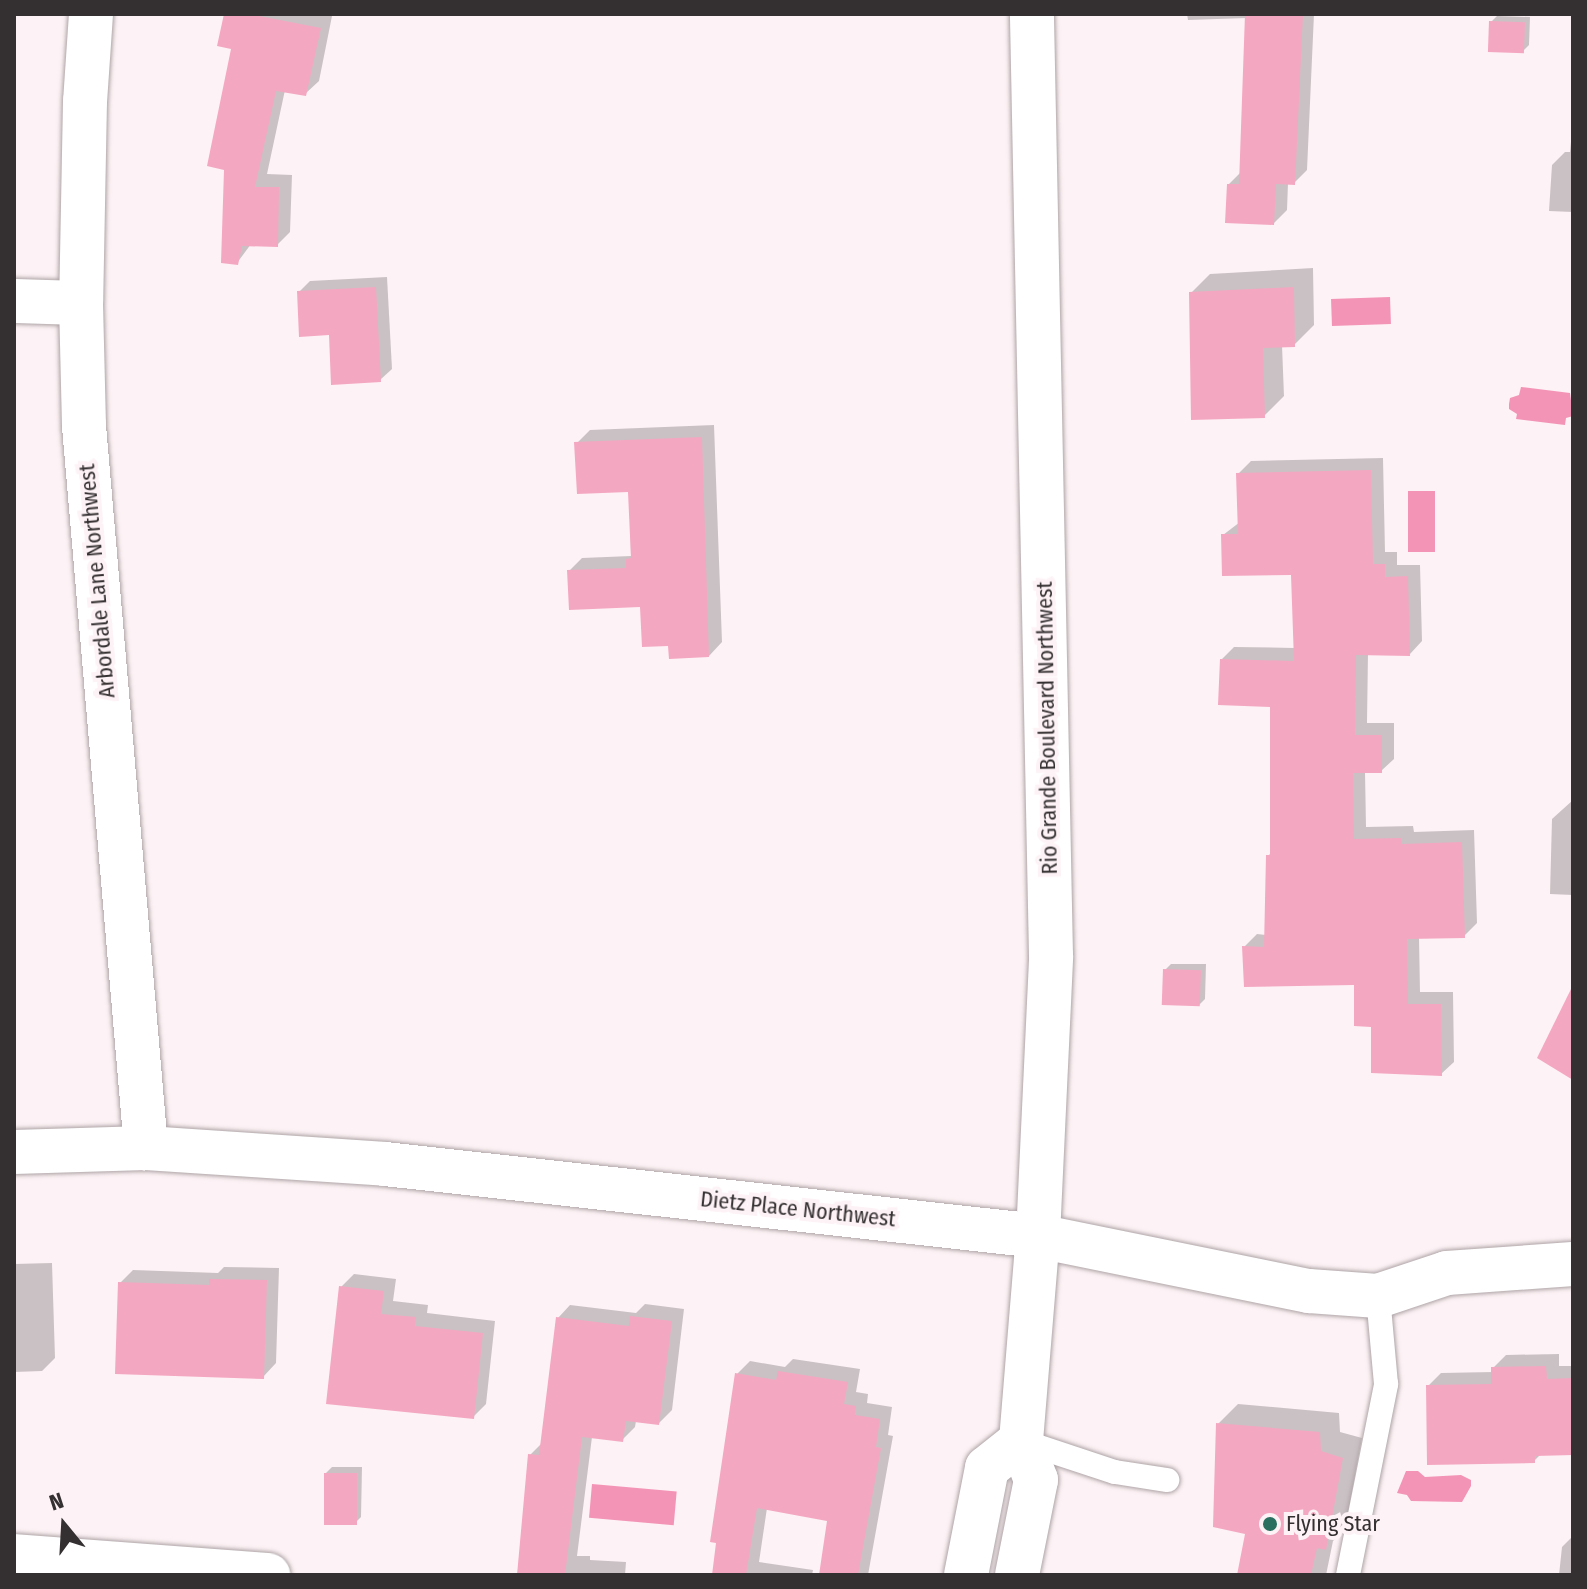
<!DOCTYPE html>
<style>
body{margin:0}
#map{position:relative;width:1587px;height:1589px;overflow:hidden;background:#fdf2f5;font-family:"Fira Sans Condensed",sans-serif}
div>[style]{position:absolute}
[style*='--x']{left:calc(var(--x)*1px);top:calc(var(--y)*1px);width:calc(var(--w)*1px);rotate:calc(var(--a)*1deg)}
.water>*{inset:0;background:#f394b6;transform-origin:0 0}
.shadow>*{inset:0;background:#0003}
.building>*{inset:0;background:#f4a7c1;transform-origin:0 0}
.roads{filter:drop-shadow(0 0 2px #aea4a6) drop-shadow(0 0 2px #aea4a6)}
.lane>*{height:24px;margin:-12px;padding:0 12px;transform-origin:12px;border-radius:12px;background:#fff}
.street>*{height:44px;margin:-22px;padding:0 22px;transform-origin:22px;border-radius:22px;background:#fff}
.secondary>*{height:44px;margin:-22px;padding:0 22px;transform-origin:22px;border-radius:22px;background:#fff}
.dots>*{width:22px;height:22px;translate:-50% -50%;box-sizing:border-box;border:4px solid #fdf2f5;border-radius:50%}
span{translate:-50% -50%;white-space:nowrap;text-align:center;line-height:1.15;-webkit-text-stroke:8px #fdf2f5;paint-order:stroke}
.street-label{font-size:22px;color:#343031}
.poi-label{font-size:22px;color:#343031}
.left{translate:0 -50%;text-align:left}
.frame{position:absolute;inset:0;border:16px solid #343031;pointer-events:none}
.north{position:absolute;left:24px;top:1485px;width:80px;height:80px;-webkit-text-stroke:6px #fdf2f5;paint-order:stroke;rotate:342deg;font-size:22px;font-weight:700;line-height:32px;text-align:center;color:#343031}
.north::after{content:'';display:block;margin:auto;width:28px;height:36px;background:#343031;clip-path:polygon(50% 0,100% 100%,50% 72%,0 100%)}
</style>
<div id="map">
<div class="water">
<i style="left:1390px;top:297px;width:27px;height:59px;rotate:88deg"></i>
<i style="clip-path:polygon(1521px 387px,1570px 393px,1573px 416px,1566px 418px,1565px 425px,1516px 419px,1517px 414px,1509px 409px,1509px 404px,1510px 398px,1519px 395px)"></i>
<i style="left:1408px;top:491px;width:27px;height:61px"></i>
<i style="clip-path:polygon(1406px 1471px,1418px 1471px,1425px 1477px,1461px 1475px,1471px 1480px,1471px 1486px,1462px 1502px,1411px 1501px,1407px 1495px,1397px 1493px)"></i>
<i style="left:592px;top:1484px;width:85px;height:34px;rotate:5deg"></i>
</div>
<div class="shadow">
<i style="clip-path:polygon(226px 14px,332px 16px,319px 81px,305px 94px,285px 90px,267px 174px,292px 175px,290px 232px,277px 245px,251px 244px,237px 263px,234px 48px)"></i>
<i style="clip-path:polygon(1187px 14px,1314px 14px,1307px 170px,1294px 183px,1288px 183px,1287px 210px,1274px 223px,1229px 184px,1241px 172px,1247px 18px,1188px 20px)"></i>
<i style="clip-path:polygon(1497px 16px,1530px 17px,1529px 45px,1523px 51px,1491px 22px)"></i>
<i style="clip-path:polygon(1573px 121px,1573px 212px,1549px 211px,1552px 165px,1565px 152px,1570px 152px)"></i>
<i style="clip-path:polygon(1313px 268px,1314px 325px,1294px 345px,1282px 345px,1284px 396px,1264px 416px,1191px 293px,1210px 274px)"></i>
<i style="clip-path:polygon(387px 277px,392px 369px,380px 380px,331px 333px,299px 292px,310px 281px)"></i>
<i style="clip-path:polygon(714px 425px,722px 642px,709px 656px,670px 644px,642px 605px,569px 571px,582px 558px,631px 556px,630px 490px,577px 443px,590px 430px)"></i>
<i style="clip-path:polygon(1383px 458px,1385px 552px,1397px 552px,1397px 565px,1420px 565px,1422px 641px,1410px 654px,1368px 653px,1367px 723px,1394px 723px,1394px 759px,1381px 771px,1365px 771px,1366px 827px,1413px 826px,1414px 832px,1474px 830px,1477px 923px,1464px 936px,1419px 937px,1420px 992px,1453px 992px,1454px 1062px,1441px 1074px,1373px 1025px,1356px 983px,1244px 947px,1257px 934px,1266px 935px,1268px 856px,1272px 852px,1272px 705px,1222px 659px,1234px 647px,1295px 648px,1293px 573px,1223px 535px,1240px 522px,1238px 474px,1251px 461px)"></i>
<i style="clip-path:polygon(1573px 800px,1573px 895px,1550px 894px,1552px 819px)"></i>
<i style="clip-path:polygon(1171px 964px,1206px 964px,1205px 999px,1199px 1005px,1165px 970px)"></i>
<i style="clip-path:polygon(52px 1263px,55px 1358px,42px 1371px,14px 1372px,14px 1382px,14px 1264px)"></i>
<i style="clip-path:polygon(224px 1267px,279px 1268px,276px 1363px,263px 1377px,120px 1283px,133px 1270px,218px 1273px)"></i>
<i style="clip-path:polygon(354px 1274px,396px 1279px,393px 1301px,428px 1305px,427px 1313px,495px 1321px,486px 1404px,473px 1417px,341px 1287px)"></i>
<i style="clip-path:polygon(645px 1304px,684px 1309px,672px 1410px,659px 1423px,636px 1421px,635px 1427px,622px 1440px,592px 1437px,577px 1556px,590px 1556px,590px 1560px,626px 1562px,625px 1575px,519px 1575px,530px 1455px,543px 1442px,558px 1318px,570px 1305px,636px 1313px)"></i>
<i style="clip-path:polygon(1559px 1354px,1559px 1366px,1573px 1366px,1573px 1453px,1542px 1453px,1534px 1461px,1428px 1386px,1441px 1373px,1493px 1372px,1493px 1368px,1506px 1355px)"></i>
<i style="clip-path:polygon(793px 1359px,860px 1369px,856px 1392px,868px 1394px,867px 1403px,892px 1407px,888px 1435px,893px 1436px,868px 1575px,821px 1575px,830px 1519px,767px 1508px,759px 1562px,813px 1570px,812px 1575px,714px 1575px,737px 1374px,750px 1361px,785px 1367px)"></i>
<i style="clip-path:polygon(1238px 1404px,1339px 1413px,1340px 1432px,1362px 1438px,1345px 1529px,1333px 1541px,1326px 1575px,1239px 1575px,1247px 1532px,1218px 1424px)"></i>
<i style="clip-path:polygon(332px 1467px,362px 1467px,361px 1517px,355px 1523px,326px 1473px)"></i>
<i style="clip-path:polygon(1573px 1536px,1573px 1575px,1559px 1575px,1562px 1547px)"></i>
</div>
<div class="building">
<i style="clip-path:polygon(224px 14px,249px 14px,321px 28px,306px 96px,276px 91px,255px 187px,279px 187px,278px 247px,242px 246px,238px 265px,221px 263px,224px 170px,207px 166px,231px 49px,217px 46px)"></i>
<i style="clip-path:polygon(1245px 14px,1303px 14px,1295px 185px,1276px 184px,1274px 225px,1225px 223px,1227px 184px,1239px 184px)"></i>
<i style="left:1489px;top:21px;width:36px;height:31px;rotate:2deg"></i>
<i style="clip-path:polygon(376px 287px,381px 382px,331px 385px,329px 335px,299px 337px,297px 291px)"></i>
<i style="clip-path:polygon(1294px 287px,1295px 347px,1263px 348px,1265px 418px,1191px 420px,1189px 292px)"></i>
<i style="clip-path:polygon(702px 437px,709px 657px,669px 659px,668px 646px,642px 647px,640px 607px,569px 610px,567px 570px,626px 568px,626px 559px,631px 558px,628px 492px,577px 494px,574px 442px)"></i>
<i style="clip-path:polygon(1371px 470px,1373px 564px,1385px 564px,1385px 577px,1408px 576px,1410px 656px,1356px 655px,1355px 735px,1382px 735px,1382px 773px,1353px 773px,1354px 839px,1401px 838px,1402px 844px,1462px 842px,1465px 938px,1407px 939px,1408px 1004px,1441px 1004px,1442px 1076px,1371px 1073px,1371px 1027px,1354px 1026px,1354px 985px,1244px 987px,1242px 946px,1264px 947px,1266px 855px,1270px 855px,1270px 707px,1218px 705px,1220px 659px,1294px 661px,1291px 575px,1222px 576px,1221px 534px,1238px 534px,1236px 473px)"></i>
<i style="left:1163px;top:969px;width:38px;height:36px;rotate:2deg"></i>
<i style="clip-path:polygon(1573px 985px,1573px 1080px,1537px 1058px)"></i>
<i style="clip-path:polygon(209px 1279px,267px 1280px,264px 1379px,115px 1374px,118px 1282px,209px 1285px)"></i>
<i style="clip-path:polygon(339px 1286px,384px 1291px,381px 1314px,416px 1317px,415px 1326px,483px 1333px,474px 1419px,326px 1404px)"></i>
<i style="clip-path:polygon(630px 1316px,672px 1321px,659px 1425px,626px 1421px,623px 1442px,582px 1437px,565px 1575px,517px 1575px,528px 1454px,539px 1455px,556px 1317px,629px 1326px)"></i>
<i style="clip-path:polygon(1546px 1366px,1547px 1379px,1573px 1378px,1573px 1455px,1535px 1456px,1535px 1463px,1427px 1465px,1426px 1385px,1491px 1384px,1491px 1367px)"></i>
<i style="clip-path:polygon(778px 1371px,848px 1382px,844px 1404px,856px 1406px,855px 1415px,880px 1419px,876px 1447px,881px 1448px,858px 1575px,819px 1575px,827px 1521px,757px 1508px,746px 1575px,712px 1575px,716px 1543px,710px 1542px,735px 1373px,776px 1380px)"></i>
<i style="clip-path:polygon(1216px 1423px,1320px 1432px,1321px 1451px,1343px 1458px,1326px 1550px,1317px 1548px,1311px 1575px,1237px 1575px,1245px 1534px,1213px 1527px)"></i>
<i style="left:324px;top:1473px;width:33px;height:52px"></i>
</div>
<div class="roads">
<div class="lane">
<i style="--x:1021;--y:1441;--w:99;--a:18.3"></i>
<i style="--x:1115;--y:1472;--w:53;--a:8.7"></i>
<i style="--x:1348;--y:1575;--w:195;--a:-78.7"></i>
<i style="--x:1386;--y:1384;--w:88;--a:-95.2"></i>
</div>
<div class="street">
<i style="--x:91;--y:14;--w:87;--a:93.9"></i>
<i style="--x:85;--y:101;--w:202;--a:91.1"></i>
<i style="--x:81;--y:303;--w:123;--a:88.6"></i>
<i style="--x:84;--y:426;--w:725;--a:85.09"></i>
<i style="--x:14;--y:301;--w:67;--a:1.7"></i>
<i style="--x:14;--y:1152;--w:132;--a:-1.7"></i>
<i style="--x:146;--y:1148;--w:240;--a:3.8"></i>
<i style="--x:385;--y:1164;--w:657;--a:6.29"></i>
<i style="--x:1038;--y:1236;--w:277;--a:11.5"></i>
<i style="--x:1309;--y:1291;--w:69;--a:4.1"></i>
<i style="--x:1378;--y:1296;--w:73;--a:-18.4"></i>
<i style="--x:1447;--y:1273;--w:126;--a:-4.1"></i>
<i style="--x:14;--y:1556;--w:255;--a:4.3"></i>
</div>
<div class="secondary">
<i style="--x:966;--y:1575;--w:109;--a:-78.9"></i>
<i style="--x:987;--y:1468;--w:43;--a:-38.5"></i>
<i style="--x:1017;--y:1575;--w:97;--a:-78.7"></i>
<i style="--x:1036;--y:1480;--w:42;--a:-111"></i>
<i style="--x:1021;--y:1441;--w:206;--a:-85.3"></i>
<i style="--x:1038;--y:1236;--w:280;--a:-87.3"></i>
<i style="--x:1051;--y:956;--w:942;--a:-91.16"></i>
</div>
</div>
<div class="dots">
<i style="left:1270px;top:1524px;background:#2b6f61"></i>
</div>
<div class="street-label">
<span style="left:97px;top:581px;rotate:-95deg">Arbordale Lane Northwest</span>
<span style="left:1047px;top:728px;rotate:-91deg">Rio Grande Boulevard Northwest</span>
<span style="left:798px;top:1209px;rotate:6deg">Dietz Place Northwest</span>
</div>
<div class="poi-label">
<span class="left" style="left:1286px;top:1524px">Flying Star</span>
</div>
<div class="frame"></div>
<div class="north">N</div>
</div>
